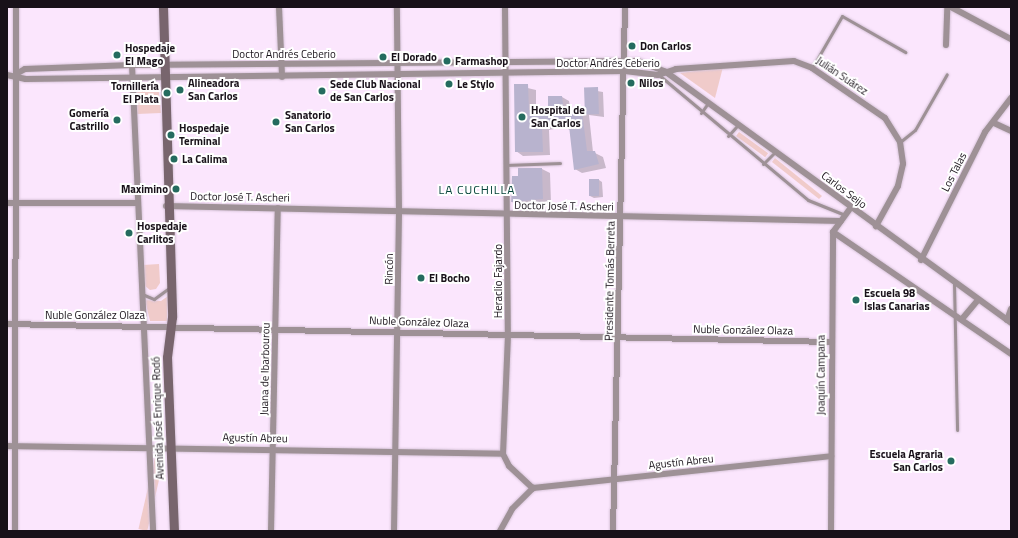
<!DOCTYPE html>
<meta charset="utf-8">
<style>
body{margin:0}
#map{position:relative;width:1018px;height:538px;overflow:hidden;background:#fbe6fd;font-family:"Titillium Web",sans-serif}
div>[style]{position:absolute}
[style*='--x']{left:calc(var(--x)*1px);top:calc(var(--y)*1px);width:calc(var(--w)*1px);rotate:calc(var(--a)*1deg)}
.green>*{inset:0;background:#f0cbca;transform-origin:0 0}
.shadow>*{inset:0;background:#0003}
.building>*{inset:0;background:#b8b3ce;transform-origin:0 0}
.roads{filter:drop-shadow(0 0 1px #d7c4d9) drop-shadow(0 0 1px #d7c4d9)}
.lane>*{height:3px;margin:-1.5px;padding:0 1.5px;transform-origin:1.5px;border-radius:1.5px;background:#9e9196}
.street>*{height:6px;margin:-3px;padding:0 3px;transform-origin:3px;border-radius:3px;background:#9e9196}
.secondary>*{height:9px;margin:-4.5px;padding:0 4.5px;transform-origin:4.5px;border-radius:4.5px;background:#78656d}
.dots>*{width:11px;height:11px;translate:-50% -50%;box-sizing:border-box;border:2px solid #fff;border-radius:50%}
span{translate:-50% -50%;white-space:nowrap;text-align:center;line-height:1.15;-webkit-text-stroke:4px #fff;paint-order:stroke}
.poi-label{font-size:11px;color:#181119;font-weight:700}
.left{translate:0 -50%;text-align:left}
.right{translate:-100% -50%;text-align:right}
.street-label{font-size:11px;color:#181119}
.neighbourhood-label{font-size:12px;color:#05433a;letter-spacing:1px}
.frame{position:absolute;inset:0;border:8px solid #181119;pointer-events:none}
</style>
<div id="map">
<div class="green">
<i style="clip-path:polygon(723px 67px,715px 98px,680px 73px)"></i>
<i style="clip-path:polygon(136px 82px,158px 83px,161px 113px,137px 114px)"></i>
<i style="left:739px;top:132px;width:36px;height:5px;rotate:36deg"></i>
<i style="clip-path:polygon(775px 158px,822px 196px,819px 199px,772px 162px)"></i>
<i style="clip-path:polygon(159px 264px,160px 283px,156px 289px,150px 290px,145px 286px,143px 265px)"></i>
<i style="clip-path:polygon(168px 296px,167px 321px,150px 321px,145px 300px,161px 301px)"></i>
<i style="left:156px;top:453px;width:9px;height:78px;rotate:13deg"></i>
</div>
<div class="shadow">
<i style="clip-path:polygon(515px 85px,536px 90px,536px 111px,549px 111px,562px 97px,569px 101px,571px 113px,586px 115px,585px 89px,603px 92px,604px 117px,589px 115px,593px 152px,603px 157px,606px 168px,582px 173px,575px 169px,570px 130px,564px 127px,549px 130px,550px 155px,523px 156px,516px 151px)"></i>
<i style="clip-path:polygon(519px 169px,542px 169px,550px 173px,551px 203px,520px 206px,512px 202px,513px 177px,519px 176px)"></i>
<i style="clip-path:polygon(599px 180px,602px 182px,603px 197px,594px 198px,590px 196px)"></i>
</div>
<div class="building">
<i style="clip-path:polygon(514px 84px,528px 84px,529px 110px,548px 110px,548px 96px,562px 96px,564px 112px,582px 111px,587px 151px,595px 151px,599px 164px,574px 170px,569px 126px,562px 127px,562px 122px,542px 126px,543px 152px,515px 152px)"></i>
<i style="left:598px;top:87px;width:27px;height:14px;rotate:88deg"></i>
<i style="clip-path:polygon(518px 168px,542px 168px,543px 199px,511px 202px,512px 176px,518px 176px)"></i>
<i style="left:589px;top:179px;width:10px;height:17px"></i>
</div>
<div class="roads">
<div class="lane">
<i style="--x:812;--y:68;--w:60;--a:-60"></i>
<i style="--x:842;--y:16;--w:73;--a:29.7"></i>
<i style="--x:659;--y:75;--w:194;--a:40"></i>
<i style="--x:808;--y:200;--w:40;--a:22"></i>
<i style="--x:701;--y:113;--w:12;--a:-55"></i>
<i style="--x:728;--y:136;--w:15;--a:-48"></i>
<i style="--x:900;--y:142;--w:19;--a:-39"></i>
<i style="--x:915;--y:130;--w:64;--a:-60.3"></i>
<i style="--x:763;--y:164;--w:18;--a:-45"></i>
<i style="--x:507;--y:165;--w:53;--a:-2.2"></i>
<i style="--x:954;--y:283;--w:147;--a:88.8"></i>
<i style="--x:142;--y:294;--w:13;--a:23"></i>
<i style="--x:154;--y:299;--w:19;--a:-36"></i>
</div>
<div class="street">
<i style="--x:279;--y:7;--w:70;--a:87.5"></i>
<i style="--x:505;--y:7;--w:328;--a:89.5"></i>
<i style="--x:508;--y:335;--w:119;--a:92.4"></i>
<i style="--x:503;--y:454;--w:13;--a:63"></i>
<i style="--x:509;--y:466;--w:33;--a:43"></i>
<i style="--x:951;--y:7;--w:68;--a:28.1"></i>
<i style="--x:946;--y:45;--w:38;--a:-88"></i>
<i style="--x:132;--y:65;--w:466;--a:87.4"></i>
<i style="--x:16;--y:74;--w:10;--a:-29"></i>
<i style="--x:25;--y:69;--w:107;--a:-2.1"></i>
<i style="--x:132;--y:65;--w:506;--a:-0.45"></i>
<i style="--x:638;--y:61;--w:30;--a:21"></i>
<i style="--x:666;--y:72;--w:427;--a:36"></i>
<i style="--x:7;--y:75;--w:19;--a:12"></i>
<i style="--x:26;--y:79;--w:599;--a:-0.77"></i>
<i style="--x:625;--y:71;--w:33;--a:7"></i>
<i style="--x:658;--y:75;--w:19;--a:-18"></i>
<i style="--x:676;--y:69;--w:118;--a:-3.9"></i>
<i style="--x:794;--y:61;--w:19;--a:21"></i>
<i style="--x:812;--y:68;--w:88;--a:34.4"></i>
<i style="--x:885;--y:118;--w:28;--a:58"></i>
<i style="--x:900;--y:142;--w:22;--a:82"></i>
<i style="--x:903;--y:164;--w:23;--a:103"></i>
<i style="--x:898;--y:186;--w:46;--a:118.8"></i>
<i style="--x:994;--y:123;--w:19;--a:25"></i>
<i style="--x:7;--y:203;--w:129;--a:0"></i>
<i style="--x:166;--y:206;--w:675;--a:1.27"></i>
<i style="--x:833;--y:232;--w:216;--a:34.4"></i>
<i style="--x:921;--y:260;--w:143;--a:-63.4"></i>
<i style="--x:985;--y:132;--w:43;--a:-52.6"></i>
<i style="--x:962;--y:319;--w:25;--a:-50"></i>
<i style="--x:1007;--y:320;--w:12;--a:-70"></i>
<i style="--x:7;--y:324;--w:824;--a:1.25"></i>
<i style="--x:7;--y:446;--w:496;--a:0.9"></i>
<i style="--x:533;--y:488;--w:300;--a:-6.1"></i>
<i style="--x:15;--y:531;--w:524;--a:-89.89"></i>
<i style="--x:271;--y:531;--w:323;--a:-88.8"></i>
<i style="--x:394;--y:531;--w:320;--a:-89.1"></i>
<i style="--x:399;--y:211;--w:204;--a:-90.6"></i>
<i style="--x:500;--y:531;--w:25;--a:-61"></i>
<i style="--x:512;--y:509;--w:30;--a:-45"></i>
<i style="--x:613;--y:531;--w:524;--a:-88.69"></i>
<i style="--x:831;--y:531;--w:299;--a:-89.6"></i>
<i style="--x:833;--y:232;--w:31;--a:-54"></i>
</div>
<div class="secondary">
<i style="--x:163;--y:7;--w:310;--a:88.3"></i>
<i style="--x:172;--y:317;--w:40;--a:97.1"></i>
<i style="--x:167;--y:357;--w:174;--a:87.7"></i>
</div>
</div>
<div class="dots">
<i style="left:632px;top:46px;background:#256b5f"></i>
<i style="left:117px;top:55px;background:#256b5f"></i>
<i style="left:383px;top:57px;background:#256b5f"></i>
<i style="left:447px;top:61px;background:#256b5f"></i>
<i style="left:631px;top:83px;background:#256b5f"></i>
<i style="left:449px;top:84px;background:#256b5f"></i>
<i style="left:180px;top:90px;background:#256b5f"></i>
<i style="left:322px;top:91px;background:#256b5f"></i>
<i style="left:167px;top:93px;background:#256b5f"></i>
<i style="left:522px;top:117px;background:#256b5f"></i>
<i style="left:117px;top:120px;background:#256b5f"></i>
<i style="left:276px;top:122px;background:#256b5f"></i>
<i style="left:171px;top:135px;background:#256b5f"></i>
<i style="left:174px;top:159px;background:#256b5f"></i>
<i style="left:176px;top:189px;background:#256b5f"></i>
<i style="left:129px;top:233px;background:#256b5f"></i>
<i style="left:421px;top:278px;background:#256b5f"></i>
<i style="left:856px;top:300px;background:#256b5f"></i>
<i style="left:951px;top:461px;background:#256b5f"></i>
</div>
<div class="poi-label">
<span class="left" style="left:640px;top:46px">Don Carlos</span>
<span class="left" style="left:125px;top:55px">Hospedaje<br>El Mago</span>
<span class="left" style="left:391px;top:57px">El Dorado</span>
<span class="left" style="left:455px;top:61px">Farmashop</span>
<span class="left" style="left:639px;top:83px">Nilos</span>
<span class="left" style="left:188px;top:90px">Alineadora<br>San Carlos</span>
<span class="left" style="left:457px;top:84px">Le Stylo</span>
<span class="left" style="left:330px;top:91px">Sede Club Nacional<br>de San Carlos</span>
<span class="right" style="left:159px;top:93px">Tornillería<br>El Plata</span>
<span class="left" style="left:531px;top:117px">Hospital de<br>San Carlos</span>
<span class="right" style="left:109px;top:120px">Gomería<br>Castrillo</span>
<span class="left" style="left:285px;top:122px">Sanatorio<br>San Carlos</span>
<span class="left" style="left:179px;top:135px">Hospedaje<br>Terminal</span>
<span class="left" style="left:182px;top:159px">La Calima</span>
<span class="right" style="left:168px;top:189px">Maximino</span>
<span class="left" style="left:137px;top:233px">Hospedaje<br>Carlitos</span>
<span class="left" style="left:429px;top:278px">El Bocho</span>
<span class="left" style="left:864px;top:300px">Escuela 98<br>Islas Canarias</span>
<span class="right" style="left:943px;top:461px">Escuela Agraria<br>San Carlos</span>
</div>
<div class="street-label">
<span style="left:284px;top:54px">Doctor Andrés Ceberio</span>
<span style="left:608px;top:63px">Doctor Andrés Ceberio</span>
<span style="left:842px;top:76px;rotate:34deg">Julián Suárez</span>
<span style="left:954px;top:172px;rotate:-63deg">Los Talas</span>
<span style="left:844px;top:190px;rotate:37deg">Carlos Seijo</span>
<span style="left:240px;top:197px;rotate:1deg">Doctor José T. Ascheri</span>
<span style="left:564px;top:206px;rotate:1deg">Doctor José T. Ascheri</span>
<span style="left:389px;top:269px;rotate:-89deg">Rincón</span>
<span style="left:498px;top:281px;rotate:-90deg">Heraclio Fajardo</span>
<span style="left:610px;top:281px;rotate:-89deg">Presidente Tomás Berreta</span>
<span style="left:95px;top:315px">Nuble González Olaza</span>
<span style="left:419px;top:322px;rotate:2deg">Nuble González Olaza</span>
<span style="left:743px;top:330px;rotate:1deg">Nuble González Olaza</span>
<span style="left:265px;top:369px;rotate:-89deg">Juana de Ibarbourou</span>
<span style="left:821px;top:375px;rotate:-90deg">Joaquín Campana</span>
<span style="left:158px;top:418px;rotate:-92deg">Avenida José Enrique Rodó</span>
<span style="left:255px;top:438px;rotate:1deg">Agustín Abreu</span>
<span style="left:681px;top:462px;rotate:-6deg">Agustín Abreu</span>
</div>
<div class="neighbourhood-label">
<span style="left:477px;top:190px">LA CUCHILLA</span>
</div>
<div class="frame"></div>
</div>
